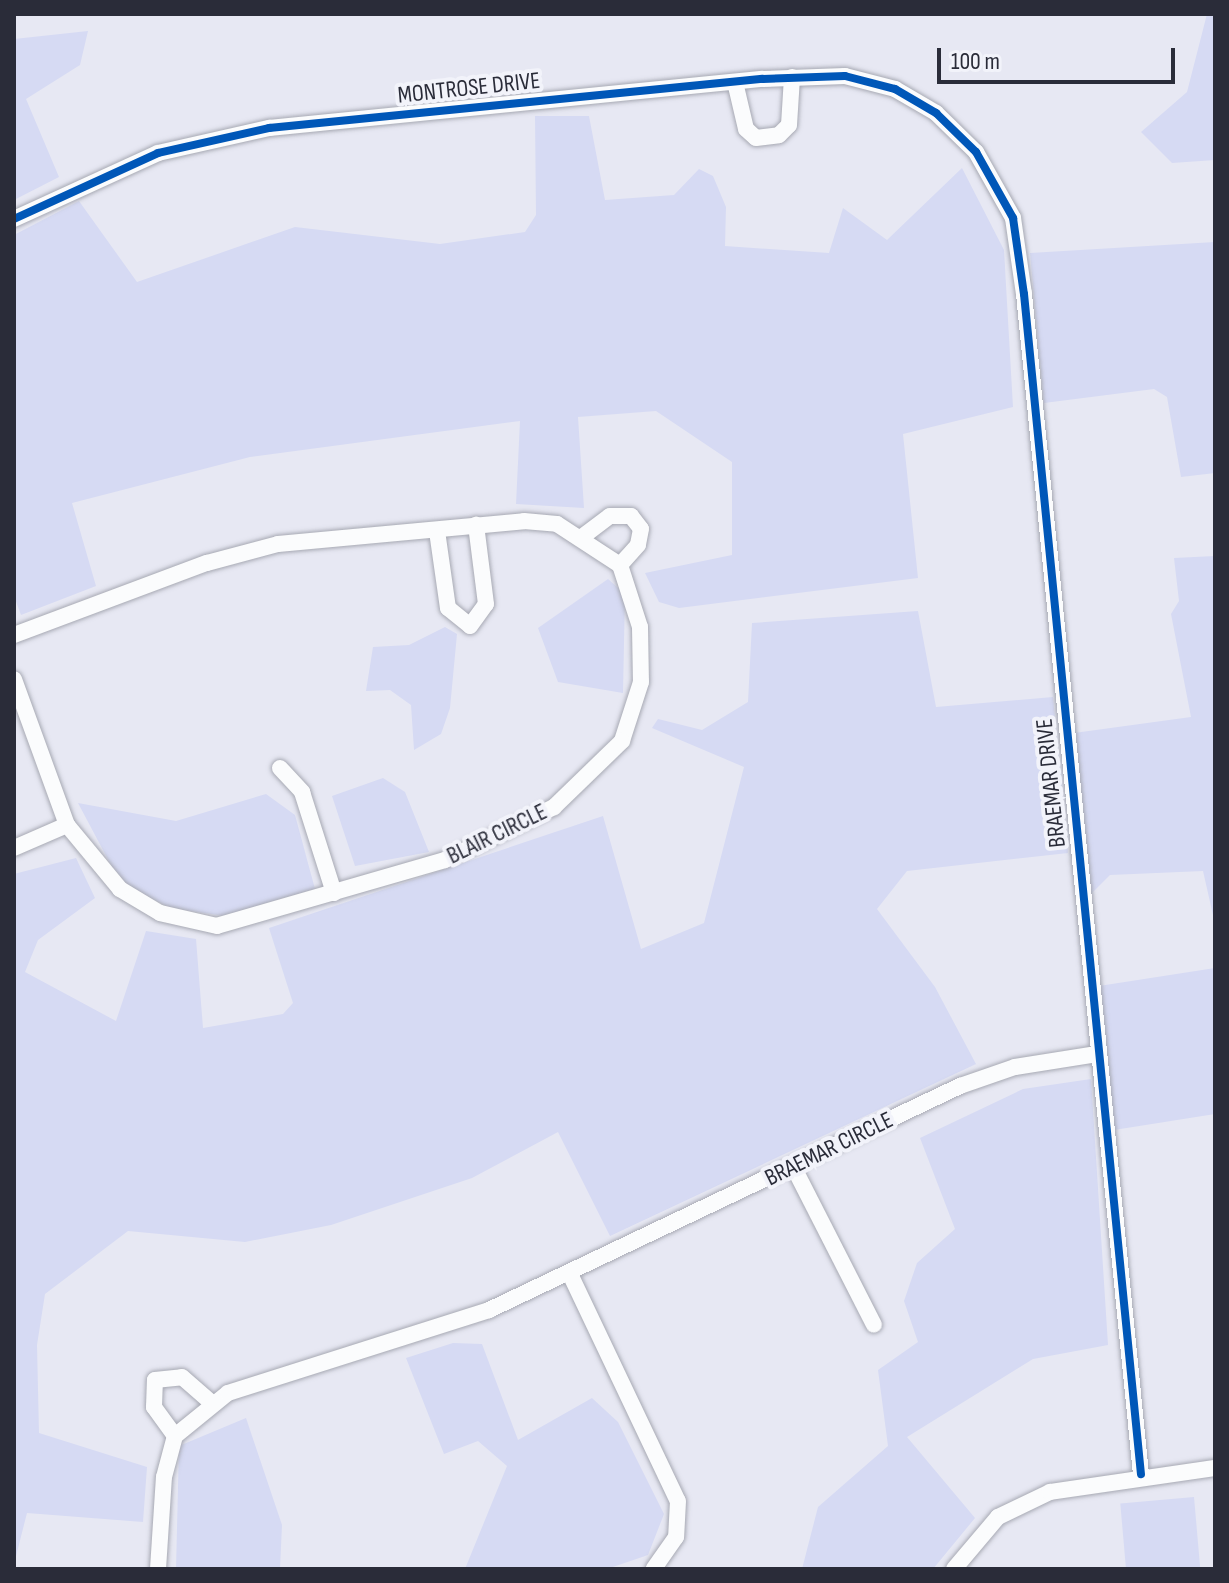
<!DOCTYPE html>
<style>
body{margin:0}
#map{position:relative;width:1229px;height:1583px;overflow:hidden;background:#e7e8f3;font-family:"Sofia Sans Condensed",sans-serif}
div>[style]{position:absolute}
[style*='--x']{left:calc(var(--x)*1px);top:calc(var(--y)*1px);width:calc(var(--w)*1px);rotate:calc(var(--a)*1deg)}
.green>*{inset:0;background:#d6daf3;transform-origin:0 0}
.roads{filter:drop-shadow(0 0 2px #a7a9b3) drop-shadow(0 0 2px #a7a9b3)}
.minor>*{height:16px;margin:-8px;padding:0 8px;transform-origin:8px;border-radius:8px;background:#fbfcfd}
.cycleway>*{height:8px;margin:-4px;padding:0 4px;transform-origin:4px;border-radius:4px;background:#0057b8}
span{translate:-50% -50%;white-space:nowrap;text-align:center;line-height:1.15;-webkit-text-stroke:8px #f2f3fa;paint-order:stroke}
.street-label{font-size:24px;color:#2a2c39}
.frame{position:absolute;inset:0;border:16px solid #2a2c39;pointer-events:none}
.scale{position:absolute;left:937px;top:48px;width:238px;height:36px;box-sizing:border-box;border:4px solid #2a2c39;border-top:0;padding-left:10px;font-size:24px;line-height:28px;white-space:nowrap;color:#2a2c39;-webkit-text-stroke:6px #f2f3fa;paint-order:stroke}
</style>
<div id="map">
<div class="green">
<i style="clip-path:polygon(1207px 14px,1215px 14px,1215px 160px,1172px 163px,1141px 132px,1187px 92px)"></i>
<i style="clip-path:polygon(88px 31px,80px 65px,26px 99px,59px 177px,14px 200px,14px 39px)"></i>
<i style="clip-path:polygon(535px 116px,589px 116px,605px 200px,674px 195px,699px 169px,713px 176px,726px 207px,725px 246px,829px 253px,843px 208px,887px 240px,962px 168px,1004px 250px,1013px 407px,903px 434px,918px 578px,679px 608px,659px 602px,645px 573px,732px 555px,732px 462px,656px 411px,578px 417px,584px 508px,516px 504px,520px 421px,250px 457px,72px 503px,96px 586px,21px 615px,14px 596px,14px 235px,79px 201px,137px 282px,295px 227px,440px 244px,525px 232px,536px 215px)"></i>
<i style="clip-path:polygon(1215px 242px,1215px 473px,1181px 477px,1167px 397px,1154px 389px,1044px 403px,1030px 253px)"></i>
<i style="clip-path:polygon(1215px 556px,1215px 924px,1203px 871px,1110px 875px,1090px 895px,1074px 733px,1191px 717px,1171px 614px,1179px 601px,1174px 558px)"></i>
<i style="clip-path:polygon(608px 579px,625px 594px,623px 693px,558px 682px,538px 628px)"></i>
<i style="clip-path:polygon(918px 611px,936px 707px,1053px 697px,1068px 853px,907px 871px,877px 909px,935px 987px,976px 1064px,610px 1236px,558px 1132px,472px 1178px,331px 1225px,245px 1242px,128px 1231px,45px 1294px,37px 1345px,39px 1433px,147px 1467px,143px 1522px,27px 1513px,14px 1564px,14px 874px,76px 858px,95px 898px,38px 940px,25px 972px,116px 1021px,146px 931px,196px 939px,203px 1028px,283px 1014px,293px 1003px,269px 928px,603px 816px,641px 949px,704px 923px,744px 767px,652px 728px,658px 719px,702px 730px,748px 702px,752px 623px)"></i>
<i style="clip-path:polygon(445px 627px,457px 634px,450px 708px,441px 734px,414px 750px,411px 705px,390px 690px,366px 691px,373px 647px,409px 645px)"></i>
<i style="clip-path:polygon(383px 778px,405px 792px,429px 852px,355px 866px,332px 796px)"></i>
<i style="clip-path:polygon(266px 794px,295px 815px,315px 889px,224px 916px,171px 908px,121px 884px,78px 803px,176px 821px)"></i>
<i style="clip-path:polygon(1215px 968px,1215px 1114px,1114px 1130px,1099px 986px)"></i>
<i style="clip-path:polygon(1091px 1079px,1108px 1345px,1033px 1359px,907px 1437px,975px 1518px,933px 1569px,802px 1569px,818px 1507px,888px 1446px,878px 1370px,918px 1342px,904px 1301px,917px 1263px,955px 1229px,920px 1138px,1023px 1089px)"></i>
<i style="clip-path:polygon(453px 1343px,482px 1344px,518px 1440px,592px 1398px,618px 1422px,664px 1514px,648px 1555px,607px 1569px,465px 1569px,507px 1466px,478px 1441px,444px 1454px,406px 1358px)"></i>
<i style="clip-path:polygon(246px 1418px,282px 1525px,280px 1569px,176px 1569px,179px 1446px)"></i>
<i style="left:1194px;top:1497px;width:72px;height:74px;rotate:85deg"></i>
</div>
<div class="roads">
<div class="minor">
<i style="--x:735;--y:82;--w:48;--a:76.8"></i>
<i style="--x:746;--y:129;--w:13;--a:42"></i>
<i style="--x:756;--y:138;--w:23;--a:-7"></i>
<i style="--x:779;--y:135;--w:14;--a:-45"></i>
<i style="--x:789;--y:125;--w:48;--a:-86.4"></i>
<i style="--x:14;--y:219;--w:158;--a:-24.6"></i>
<i style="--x:158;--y:153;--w:114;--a:-12.7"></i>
<i style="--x:269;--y:128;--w:496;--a:-5.7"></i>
<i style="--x:763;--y:79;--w:82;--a:-2.1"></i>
<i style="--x:845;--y:76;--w:52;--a:14.6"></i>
<i style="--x:895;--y:89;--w:48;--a:30.3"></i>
<i style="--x:936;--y:113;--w:56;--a:44.3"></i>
<i style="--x:976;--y:152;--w:76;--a:60.7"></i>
<i style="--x:1013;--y:218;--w:77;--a:81.8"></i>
<i style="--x:1024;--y:294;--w:1186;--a:84.34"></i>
<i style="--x:437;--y:531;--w:78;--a:81.9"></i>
<i style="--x:448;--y:608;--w:28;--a:39"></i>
<i style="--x:470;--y:626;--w:27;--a:-54"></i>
<i style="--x:486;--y:604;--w:80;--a:-97.2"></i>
<i style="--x:582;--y:537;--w:35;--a:-37"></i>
<i style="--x:610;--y:516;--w:21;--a:0"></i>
<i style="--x:631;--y:516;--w:16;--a:52"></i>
<i style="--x:641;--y:529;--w:16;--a:101"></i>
<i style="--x:638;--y:545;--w:27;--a:132"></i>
<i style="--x:14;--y:635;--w:206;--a:-20.5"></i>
<i style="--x:207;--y:563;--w:73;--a:-15"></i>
<i style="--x:278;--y:544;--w:247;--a:-5.3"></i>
<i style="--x:524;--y:521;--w:33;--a:5"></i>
<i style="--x:557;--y:524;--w:75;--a:33.1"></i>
<i style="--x:620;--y:565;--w:65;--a:72.1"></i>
<i style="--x:640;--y:627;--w:55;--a:89"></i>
<i style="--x:641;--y:682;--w:62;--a:107.9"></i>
<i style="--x:622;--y:741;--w:95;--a:135.9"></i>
<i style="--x:554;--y:807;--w:121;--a:154.1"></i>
<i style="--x:445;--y:860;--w:237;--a:163.9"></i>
<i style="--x:217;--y:926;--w:58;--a:-167.2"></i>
<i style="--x:160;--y:913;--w:47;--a:-149"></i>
<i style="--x:120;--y:889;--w:83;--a:-129.6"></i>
<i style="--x:67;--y:825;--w:155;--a:-110"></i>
<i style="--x:280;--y:768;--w:33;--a:47"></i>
<i style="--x:302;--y:792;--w:106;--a:72.4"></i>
<i style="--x:14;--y:848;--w:58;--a:-23.5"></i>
<i style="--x:793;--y:1166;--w:178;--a:63"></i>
<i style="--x:570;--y:1274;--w:251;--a:64.6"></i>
<i style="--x:678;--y:1501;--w:36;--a:93"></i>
<i style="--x:676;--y:1537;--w:39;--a:125"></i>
<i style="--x:175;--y:1436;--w:36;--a:-126"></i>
<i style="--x:154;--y:1407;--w:27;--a:-88"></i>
<i style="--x:155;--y:1380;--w:27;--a:-6"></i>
<i style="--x:182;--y:1377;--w:38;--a:41"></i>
<i style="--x:158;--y:1569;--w:92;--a:-86.3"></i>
<i style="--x:164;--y:1477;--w:42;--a:-75"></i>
<i style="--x:175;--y:1436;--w:68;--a:-39.1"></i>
<i style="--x:228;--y:1393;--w:274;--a:-17.6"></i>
<i style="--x:489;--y:1310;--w:522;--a:-25.44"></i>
<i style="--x:960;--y:1086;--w:58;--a:-19.1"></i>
<i style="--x:1015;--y:1067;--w:83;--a:-9"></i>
<i style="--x:954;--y:1569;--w:68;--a:-49.8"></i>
<i style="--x:998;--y:1517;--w:58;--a:-25.7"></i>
<i style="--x:1050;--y:1492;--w:167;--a:-8.3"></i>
</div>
</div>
<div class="cycleway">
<i style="--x:14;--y:219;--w:158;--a:-24.6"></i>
<i style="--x:158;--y:153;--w:114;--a:-12.7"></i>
<i style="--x:269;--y:128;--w:496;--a:-5.7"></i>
<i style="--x:763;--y:79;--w:82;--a:-2.1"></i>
<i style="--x:845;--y:76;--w:52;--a:14.6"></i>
<i style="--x:895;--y:89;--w:48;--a:30.3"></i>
<i style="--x:936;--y:113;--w:56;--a:44.3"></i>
<i style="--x:976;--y:152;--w:76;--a:60.7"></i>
<i style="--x:1013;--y:218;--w:77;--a:81.8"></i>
<i style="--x:1024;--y:294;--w:1186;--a:84.34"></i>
</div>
<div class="street-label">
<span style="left:469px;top:88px;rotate:-6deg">MONTROSE DRIVE</span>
<span style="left:1051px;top:783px;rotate:-96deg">BRAEMAR DRIVE</span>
<span style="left:497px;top:834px;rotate:-26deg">BLAIR CIRCLE</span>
<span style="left:829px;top:1149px;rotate:-26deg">BRAEMAR CIRCLE</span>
</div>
<div class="frame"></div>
<div class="scale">100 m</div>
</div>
